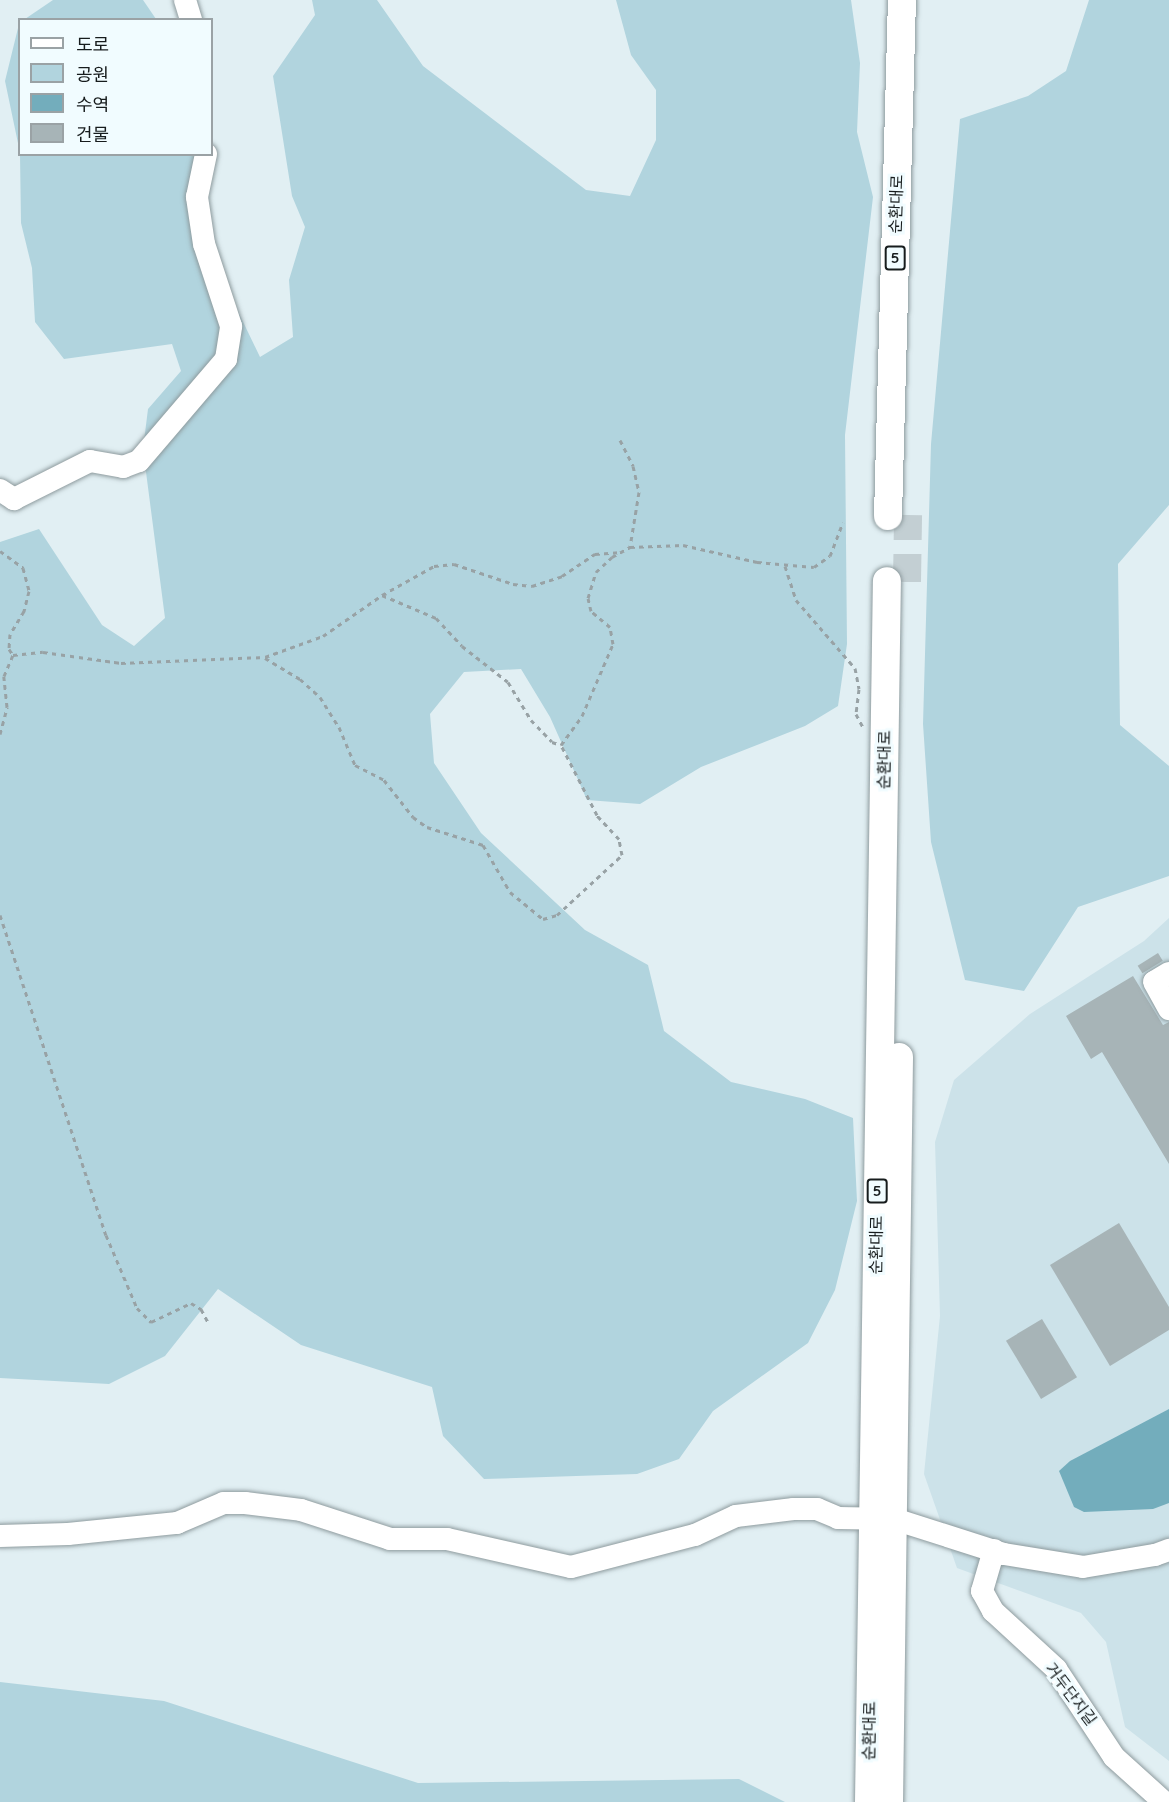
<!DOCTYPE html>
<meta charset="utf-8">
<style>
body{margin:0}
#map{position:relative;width:1169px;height:1802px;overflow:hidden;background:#e1eff3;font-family:Quicksand,"Noto Sans KR",sans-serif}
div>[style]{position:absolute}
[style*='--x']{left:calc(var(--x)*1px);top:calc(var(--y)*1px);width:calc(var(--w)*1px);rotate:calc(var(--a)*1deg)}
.built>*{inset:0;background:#cce2e9}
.green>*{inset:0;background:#b1d4de}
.water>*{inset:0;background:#73adbc}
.building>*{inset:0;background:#a7b4b7;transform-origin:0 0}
.major-tunnel>*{height:28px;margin-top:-14px;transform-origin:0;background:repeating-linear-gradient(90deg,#c3cfd3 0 28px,transparent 0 42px)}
.path>*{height:3px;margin-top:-1.5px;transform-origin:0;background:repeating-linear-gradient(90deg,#98a2a5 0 4.5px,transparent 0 9px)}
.roads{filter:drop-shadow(0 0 2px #8e9b9e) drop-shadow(0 0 2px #8e9b9e)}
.minor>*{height:22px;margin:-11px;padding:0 11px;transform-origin:11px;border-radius:11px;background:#fff}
.major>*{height:28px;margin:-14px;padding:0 14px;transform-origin:14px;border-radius:14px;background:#fff}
span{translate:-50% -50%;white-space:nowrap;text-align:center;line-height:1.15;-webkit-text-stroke:6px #f1fcff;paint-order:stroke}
.shield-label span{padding:2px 4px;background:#f1fcff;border:2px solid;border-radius:4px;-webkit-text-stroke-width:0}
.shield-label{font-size:15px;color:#171c1d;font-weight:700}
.street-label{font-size:16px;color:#171c1d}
.legend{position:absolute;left:18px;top:18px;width:195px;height:138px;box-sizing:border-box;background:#f1fcff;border:2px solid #9aa2a5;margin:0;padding:8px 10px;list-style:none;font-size:18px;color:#171c1d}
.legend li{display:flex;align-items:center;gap:12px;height:30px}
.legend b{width:30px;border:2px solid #9aa2a5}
</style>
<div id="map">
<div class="built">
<i style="clip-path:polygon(1169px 918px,1169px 1761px,1125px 1727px,1106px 1642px,1081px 1613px,957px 1568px,924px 1474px,940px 1316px,935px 1142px,954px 1080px,1030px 1014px,1144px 941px)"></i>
</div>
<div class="green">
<i style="clip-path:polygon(53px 0,143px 0,156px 19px,25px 19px)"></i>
<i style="clip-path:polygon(312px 0,377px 0,423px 66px,586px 190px,630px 196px,656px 140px,656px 90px,631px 55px,616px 0,851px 0,860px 63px,857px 132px,873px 197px,845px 435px,847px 644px,838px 706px,805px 726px,701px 767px,640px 804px,587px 800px,550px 717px,521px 669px,464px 672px,430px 714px,434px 763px,481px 833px,585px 930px,648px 965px,664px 1031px,731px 1082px,805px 1099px,853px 1118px,857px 1201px,835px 1290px,808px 1343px,713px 1411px,679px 1459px,637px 1474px,484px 1479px,443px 1436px,432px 1387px,301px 1345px,218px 1289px,165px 1356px,109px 1384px,0 1378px,0 542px,39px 529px,102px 625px,134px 646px,165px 618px,143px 449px,148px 409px,181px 371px,172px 344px,64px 359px,35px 322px,32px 268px,21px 223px,20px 155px,200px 155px,219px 272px,260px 357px,293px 337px,289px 280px,305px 227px,292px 196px,273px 76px,315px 15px)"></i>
<i style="clip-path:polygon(1089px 0,1169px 0,1169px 505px,1118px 564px,1120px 725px,1169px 766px,1169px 876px,1078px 907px,1024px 991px,965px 980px,931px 842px,923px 724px,931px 444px,960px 119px,1028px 96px,1066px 71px)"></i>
<i style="clip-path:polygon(19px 24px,19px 23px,19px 148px,5px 81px)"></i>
<i style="clip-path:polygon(0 1682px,164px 1701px,418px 1783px,739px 1779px,785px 1802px,0 1802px)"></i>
</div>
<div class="water">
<i style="clip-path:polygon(1169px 1409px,1169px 1503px,1153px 1509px,1084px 1512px,1074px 1507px,1059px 1471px,1070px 1461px)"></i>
</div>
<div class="building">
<i style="left:1158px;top:953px;width:9px;height:24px;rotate:58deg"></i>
<i style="clip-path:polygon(1133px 976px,1163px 1025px,1169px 1022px,1169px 1164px,1102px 1052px,1091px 1059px,1066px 1016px)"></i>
<i style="clip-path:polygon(1119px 1223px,1169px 1307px,1169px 1330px,1110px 1366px,1050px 1265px)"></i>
<i style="left:1042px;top:1319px;width:68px;height:42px;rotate:59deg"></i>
</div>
<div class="major-tunnel">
<i style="--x:907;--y:582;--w:67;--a:-89.1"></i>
</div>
<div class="path">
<i style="--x:620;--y:440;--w:29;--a:63"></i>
<i style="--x:633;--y:466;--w:27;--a:77"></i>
<i style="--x:639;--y:492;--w:56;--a:99.3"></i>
<i style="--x:0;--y:551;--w:29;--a:36"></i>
<i style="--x:23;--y:568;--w:24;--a:75"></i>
<i style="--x:29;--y:591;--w:21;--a:104"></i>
<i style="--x:24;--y:611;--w:27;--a:121"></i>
<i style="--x:10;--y:634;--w:15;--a:94"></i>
<i style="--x:9;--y:649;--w:7;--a:56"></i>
<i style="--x:785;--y:566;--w:36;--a:72"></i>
<i style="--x:796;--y:600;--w:90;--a:49.1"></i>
<i style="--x:855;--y:668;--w:21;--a:79"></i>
<i style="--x:859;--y:689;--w:25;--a:97"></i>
<i style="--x:856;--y:714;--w:17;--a:62"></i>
<i style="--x:382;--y:595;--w:59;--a:23.1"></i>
<i style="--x:436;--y:618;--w:38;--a:47"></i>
<i style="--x:462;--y:646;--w:58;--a:38"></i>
<i style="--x:508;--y:682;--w:44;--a:58.8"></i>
<i style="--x:531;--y:720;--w:30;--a:46"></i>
<i style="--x:552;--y:742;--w:9;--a:18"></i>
<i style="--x:265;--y:658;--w:41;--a:31"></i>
<i style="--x:300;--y:679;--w:27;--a:42"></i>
<i style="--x:320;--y:697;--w:36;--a:58"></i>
<i style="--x:339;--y:727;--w:41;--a:67.2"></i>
<i style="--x:355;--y:765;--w:33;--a:27"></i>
<i style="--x:384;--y:780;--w:47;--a:51.9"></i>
<i style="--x:413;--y:817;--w:17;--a:36"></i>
<i style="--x:427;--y:827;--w:59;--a:17.8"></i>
<i style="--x:483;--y:845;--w:54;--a:60.1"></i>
<i style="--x:510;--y:892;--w:43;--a:39.3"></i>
<i style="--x:543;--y:919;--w:15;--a:-16"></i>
<i style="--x:557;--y:915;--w:88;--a:-42.7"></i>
<i style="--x:622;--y:855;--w:16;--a:-101"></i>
<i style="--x:619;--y:839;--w:33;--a:-133"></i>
<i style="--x:597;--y:815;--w:79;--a:-117.2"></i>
<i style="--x:0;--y:734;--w:28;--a:-75"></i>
<i style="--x:7;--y:707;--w:31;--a:-96"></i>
<i style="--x:4;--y:676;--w:23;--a:-67"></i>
<i style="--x:13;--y:655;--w:30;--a:-6"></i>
<i style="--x:43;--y:652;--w:79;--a:8"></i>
<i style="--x:121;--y:663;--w:144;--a:-2.4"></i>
<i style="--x:265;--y:657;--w:62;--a:-19.9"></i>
<i style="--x:323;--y:636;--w:72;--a:-34.8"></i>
<i style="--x:382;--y:595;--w:60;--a:-29.1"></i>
<i style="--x:434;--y:566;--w:20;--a:-6"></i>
<i style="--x:454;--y:564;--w:62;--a:18.7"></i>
<i style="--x:513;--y:584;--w:19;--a:6"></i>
<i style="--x:532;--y:586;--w:32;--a:-18"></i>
<i style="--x:562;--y:576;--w:40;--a:-34"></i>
<i style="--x:595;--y:554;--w:27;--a:-4"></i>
<i style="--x:561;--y:745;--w:36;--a:-54"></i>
<i style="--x:582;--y:716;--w:78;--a:-66.7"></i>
<i style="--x:613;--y:644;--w:17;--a:-100"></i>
<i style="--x:610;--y:627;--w:25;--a:-140"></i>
<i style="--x:591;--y:611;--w:13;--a:-103"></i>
<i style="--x:588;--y:598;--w:27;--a:-73"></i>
<i style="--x:596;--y:572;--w:22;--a:-43"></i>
<i style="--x:612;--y:557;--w:21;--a:-29"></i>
<i style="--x:630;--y:547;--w:53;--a:-2.2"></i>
<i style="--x:683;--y:545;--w:76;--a:12.9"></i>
<i style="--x:757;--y:562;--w:57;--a:5"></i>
<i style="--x:814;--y:567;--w:19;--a:-35"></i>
<i style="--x:830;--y:556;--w:36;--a:-69"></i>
<i style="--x:0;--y:915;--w:337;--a:71.7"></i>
<i style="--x:106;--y:1235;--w:79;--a:67"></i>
<i style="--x:137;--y:1308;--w:20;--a:45"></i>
<i style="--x:151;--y:1322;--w:44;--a:-25.4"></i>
<i style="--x:191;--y:1303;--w:12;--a:31"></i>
<i style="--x:201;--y:1309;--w:17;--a:62"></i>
</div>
<div class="roads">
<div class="minor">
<i style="--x:185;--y:0;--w:21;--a:73"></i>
<i style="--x:0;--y:490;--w:17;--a:33"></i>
<i style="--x:14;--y:499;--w:85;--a:-26.6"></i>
<i style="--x:90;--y:461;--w:34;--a:10"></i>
<i style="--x:123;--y:467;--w:17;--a:-21"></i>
<i style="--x:139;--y:461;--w:134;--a:-49.5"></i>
<i style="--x:226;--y:359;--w:33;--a:-81"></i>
<i style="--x:231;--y:326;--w:86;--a:-108.2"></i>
<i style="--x:204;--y:244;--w:48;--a:-98.5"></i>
<i style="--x:197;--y:197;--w:44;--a:-78.2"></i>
<i style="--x:1169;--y:973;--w:17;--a:149"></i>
<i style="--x:1154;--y:982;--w:31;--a:61"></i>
<i style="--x:0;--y:1536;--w:68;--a:-1.7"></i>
<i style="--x:68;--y:1534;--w:110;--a:-5.8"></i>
<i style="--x:177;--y:1523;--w:51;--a:-23.1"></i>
<i style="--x:224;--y:1503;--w:21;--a:0"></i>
<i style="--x:245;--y:1503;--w:56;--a:7.1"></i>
<i style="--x:301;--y:1510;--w:94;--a:18"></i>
<i style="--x:390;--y:1539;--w:57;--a:0"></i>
<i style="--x:447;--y:1539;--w:127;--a:12.7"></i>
<i style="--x:571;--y:1567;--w:128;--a:-14.5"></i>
<i style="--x:695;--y:1535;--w:45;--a:-24.9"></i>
<i style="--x:736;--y:1516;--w:58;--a:-6.9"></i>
<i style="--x:794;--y:1509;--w:23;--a:0"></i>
<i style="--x:817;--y:1509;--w:23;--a:23"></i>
<i style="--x:838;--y:1518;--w:56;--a:1"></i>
<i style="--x:894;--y:1519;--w:115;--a:17.7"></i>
<i style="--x:1004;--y:1554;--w:80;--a:9.3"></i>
<i style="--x:1083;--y:1567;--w:73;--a:-9.5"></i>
<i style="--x:1155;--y:1555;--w:15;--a:-20"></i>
<i style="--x:994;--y:1550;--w:43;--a:106.3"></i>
<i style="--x:982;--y:1591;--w:23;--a:61"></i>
<i style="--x:993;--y:1611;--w:86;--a:42.6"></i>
<i style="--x:1056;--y:1669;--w:105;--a:56.6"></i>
<i style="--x:1114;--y:1757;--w:67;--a:42"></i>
</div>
<div class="major">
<i style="--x:888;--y:516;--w:516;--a:-88.45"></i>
<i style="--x:869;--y:1802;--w:1221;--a:-89.16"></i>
<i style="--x:889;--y:1802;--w:745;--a:-89.23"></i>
</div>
</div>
<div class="shield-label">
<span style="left:895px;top:258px">5</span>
<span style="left:877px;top:1191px">5</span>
</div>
<div class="street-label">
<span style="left:896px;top:204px;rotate:-88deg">순환대로</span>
<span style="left:884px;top:760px;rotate:-89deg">순환대로</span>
<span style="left:876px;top:1245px;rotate:-89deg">순환대로</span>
<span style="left:1071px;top:1694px;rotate:53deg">거두단지길</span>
<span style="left:869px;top:1731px;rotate:-89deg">순환대로</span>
</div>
<ul class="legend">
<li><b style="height:8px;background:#fff"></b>도로</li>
<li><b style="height:16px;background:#b1d4de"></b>공원</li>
<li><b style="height:16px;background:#73adbc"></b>수역</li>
<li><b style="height:16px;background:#a7b4b7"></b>건물</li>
</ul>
</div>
